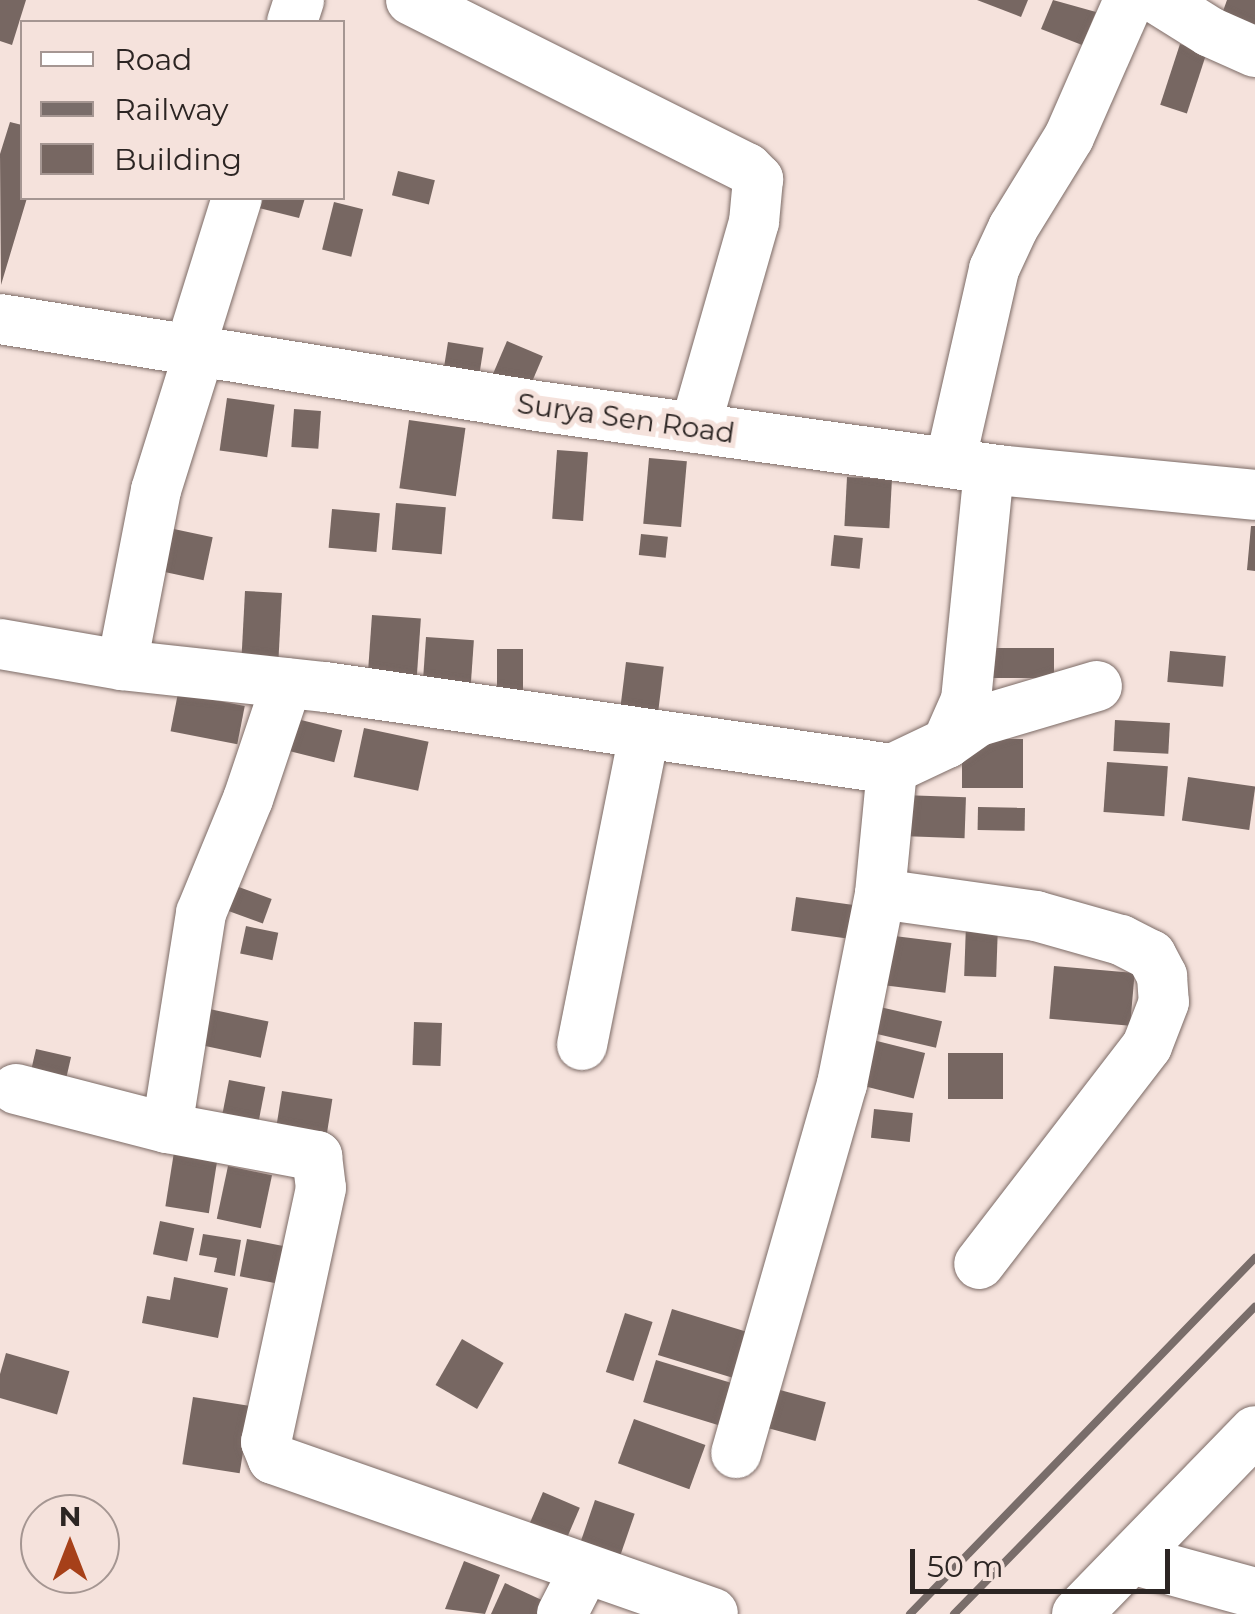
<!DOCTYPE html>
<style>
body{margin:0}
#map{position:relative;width:1255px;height:1614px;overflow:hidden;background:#f5e2dc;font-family:Montserrat,sans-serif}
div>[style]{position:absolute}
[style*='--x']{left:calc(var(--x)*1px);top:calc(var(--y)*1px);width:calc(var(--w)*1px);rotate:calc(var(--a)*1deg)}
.building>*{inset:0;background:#776762;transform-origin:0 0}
.roads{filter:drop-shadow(0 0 2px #7c6b66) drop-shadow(0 0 2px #7c6b66)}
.minor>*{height:50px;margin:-25px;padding:0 25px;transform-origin:25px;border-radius:25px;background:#fff}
.rail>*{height:8px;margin:-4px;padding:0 4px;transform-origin:4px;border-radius:4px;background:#796d6a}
span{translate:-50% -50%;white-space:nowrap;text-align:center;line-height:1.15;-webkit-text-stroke:10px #f5e2dc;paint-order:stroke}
.street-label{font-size:28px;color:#2c2523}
.legend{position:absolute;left:20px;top:20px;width:325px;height:180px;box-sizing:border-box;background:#f5e2dc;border:2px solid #a59692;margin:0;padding:12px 18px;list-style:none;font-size:30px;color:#2c2523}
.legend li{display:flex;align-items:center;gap:20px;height:50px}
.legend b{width:50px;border:2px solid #a59692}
.north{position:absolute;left:20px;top:1494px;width:100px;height:100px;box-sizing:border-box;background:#f5e2dc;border:2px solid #a59692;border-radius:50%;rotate:0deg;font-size:28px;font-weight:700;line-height:40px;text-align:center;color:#2c2523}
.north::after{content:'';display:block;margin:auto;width:35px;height:45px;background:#a64019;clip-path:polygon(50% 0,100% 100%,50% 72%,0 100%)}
.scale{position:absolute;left:910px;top:1549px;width:260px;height:45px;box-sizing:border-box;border:5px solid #2c2523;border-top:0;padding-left:12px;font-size:30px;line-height:35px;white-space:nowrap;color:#2c2523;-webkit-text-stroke:8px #f5e2dc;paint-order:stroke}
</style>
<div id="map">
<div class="building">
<i style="clip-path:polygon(0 0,26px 0,12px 45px,0 41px)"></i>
<i style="clip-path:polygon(977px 0,1028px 0,1021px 17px)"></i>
<i style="clip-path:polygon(1053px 0,1096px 12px,1082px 45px,1041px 29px)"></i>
<i style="clip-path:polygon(1227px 0,1255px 0,1255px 37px,1218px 25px)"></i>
<i style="left:1180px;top:44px;width:28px;height:64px;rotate:18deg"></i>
<i style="clip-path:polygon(10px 122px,22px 125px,22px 198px,27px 198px,1px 285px,0 154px)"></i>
<i style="left:398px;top:171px;width:38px;height:25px;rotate:14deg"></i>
<i style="clip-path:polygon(245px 198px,305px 198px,299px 218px,243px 204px)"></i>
<i style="left:334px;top:202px;width:30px;height:49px;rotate:14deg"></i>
<i style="left:507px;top:341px;width:39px;height:49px;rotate:23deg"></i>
<i style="left:448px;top:342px;width:36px;height:41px;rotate:9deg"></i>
<i style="left:227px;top:398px;width:48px;height:53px;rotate:8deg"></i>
<i style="left:294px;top:409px;width:27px;height:38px;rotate:4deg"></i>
<i style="left:409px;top:420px;width:57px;height:69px;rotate:8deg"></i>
<i style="left:557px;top:450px;width:31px;height:69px;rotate:4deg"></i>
<i style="left:649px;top:458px;width:38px;height:66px;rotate:5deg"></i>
<i style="left:847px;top:477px;width:45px;height:49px;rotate:3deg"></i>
<i style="left:396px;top:503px;width:50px;height:47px;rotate:5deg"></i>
<i style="left:332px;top:509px;width:48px;height:39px;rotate:5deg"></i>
<i style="left:155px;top:525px;width:59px;height:44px;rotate:12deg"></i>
<i style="clip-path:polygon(1251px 526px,1255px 526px,1255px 571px,1247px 570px)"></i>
<i style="left:641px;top:534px;width:27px;height:21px;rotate:6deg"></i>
<i style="left:834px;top:535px;width:29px;height:31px;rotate:6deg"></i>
<i style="left:245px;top:591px;width:37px;height:75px;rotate:3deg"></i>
<i style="left:372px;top:615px;width:49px;height:67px;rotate:4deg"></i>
<i style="left:426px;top:637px;width:48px;height:58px;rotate:4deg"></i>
<i style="left:1054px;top:648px;width:30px;height:72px;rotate:90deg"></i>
<i style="left:497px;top:649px;width:26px;height:57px"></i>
<i style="left:1170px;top:651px;width:56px;height:31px;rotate:5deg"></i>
<i style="left:626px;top:662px;width:38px;height:66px;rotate:7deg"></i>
<i style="left:178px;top:693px;width:68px;height:39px;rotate:11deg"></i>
<i style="left:285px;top:716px;width:59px;height:33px;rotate:14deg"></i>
<i style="left:1115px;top:720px;width:55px;height:31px;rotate:3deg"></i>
<i style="left:364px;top:728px;width:66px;height:50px;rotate:12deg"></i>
<i style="left:962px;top:739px;width:61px;height:49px"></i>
<i style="left:1107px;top:762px;width:61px;height:50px;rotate:4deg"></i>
<i style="left:1188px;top:777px;width:68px;height:44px;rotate:8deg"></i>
<i style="left:902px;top:795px;width:64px;height:41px;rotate:2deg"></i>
<i style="left:978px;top:807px;width:47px;height:23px;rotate:1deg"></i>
<i style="left:236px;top:886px;width:38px;height:26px;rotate:20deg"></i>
<i style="left:796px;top:897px;width:60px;height:34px;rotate:8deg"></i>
<i style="left:966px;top:924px;width:32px;height:52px;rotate:2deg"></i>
<i style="left:246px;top:926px;width:33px;height:28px;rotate:12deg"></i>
<i style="left:878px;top:934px;width:74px;height:50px;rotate:7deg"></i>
<i style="left:1054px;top:966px;width:81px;height:53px;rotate:5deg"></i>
<i style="left:867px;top:1004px;width:77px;height:27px;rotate:13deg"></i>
<i style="left:200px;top:1007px;width:70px;height:37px;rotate:12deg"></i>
<i style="left:414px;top:1022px;width:28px;height:43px;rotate:2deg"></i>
<i style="left:861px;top:1037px;width:66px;height:47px;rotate:14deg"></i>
<i style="left:36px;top:1049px;width:36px;height:31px;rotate:13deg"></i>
<i style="left:948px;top:1053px;width:55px;height:46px"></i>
<i style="left:229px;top:1080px;width:37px;height:54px;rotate:11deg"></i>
<i style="left:282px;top:1091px;width:51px;height:56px;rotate:9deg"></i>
<i style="left:874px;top:1109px;width:39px;height:29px;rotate:6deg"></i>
<i style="left:174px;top:1152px;width:44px;height:55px;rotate:9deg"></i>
<i style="left:228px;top:1166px;width:45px;height:54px;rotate:12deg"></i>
<i style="left:160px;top:1221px;width:35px;height:34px;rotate:12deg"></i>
<i style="clip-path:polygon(203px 1234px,241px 1240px,235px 1276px,214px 1272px,217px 1258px,199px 1255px)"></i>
<i style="left:247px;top:1239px;width:42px;height:38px;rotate:11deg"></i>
<i style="clip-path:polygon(174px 1277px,228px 1288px,218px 1338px,142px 1323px,147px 1296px,170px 1300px)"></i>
<i style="left:672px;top:1309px;width:78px;height:48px;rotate:17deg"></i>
<i style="left:625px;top:1313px;width:29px;height:62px;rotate:18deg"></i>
<i style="left:462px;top:1339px;width:48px;height:53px;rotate:30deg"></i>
<i style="left:6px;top:1353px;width:66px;height:45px;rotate:16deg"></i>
<i style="left:656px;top:1360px;width:79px;height:44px;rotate:17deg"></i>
<i style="left:765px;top:1386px;width:63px;height:40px;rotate:15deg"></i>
<i style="left:193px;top:1397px;width:58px;height:68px;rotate:9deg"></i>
<i style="left:634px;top:1419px;width:76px;height:47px;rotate:20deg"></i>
<i style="left:543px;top:1492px;width:40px;height:40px;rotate:23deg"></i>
<i style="left:595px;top:1500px;width:42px;height:52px;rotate:19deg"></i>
<i style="clip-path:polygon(464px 1561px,500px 1575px,485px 1614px,445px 1609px)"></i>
<i style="clip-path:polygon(505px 1583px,544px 1601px,538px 1614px,491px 1614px)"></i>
</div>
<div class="roads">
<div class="minor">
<i style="--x:411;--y:0;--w:376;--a:26.6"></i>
<i style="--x:747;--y:168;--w:16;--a:45"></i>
<i style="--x:758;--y:179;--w:43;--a:95.3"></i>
<i style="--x:754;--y:222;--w:214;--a:106"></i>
<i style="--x:1159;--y:0;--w:60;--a:32.1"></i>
<i style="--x:1210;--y:32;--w:49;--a:24"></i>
<i style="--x:292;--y:22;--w:23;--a:-72"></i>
<i style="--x:0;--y:319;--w:544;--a:9.2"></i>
<i style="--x:537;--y:406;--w:474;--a:7.9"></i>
<i style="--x:1007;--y:471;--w:249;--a:5.5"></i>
<i style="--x:189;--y:352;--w:161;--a:-72.7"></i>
<i style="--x:950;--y:463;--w:199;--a:-77.2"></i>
<i style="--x:994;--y:269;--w:45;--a:-65.1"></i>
<i style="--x:1013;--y:228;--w:107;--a:-58.4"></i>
<i style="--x:1069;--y:137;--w:150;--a:-66.3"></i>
<i style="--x:0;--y:644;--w:124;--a:9.8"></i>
<i style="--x:122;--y:665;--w:178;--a:-79"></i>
<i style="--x:156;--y:490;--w:144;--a:-72.6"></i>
<i style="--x:122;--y:665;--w:204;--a:6.2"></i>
<i style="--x:325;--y:687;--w:573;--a:8.23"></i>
<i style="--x:892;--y:769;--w:126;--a:95.5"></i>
<i style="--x:880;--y:894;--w:194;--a:101.3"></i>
<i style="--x:842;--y:1084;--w:384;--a:106"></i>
<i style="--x:947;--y:743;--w:39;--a:-35"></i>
<i style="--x:979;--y:721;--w:123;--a:-16.5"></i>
<i style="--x:892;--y:769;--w:61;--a:-25.3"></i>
<i style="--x:947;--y:743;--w:47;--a:-66.2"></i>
<i style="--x:966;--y:700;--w:232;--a:-84.3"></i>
<i style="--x:880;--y:894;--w:158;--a:8"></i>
<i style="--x:1036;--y:916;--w:88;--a:15.8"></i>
<i style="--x:1121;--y:940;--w:34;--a:27"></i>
<i style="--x:1151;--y:955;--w:24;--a:62"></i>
<i style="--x:1162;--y:976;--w:26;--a:86"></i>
<i style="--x:1164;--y:1002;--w:47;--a:111.1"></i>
<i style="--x:1147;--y:1046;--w:275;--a:127.6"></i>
<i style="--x:582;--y:1045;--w:316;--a:-78.7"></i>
<i style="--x:16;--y:1089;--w:156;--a:14.5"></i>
<i style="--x:167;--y:1128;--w:153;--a:10.6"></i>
<i style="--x:317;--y:1156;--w:32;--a:83"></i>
<i style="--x:321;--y:1188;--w:260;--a:102.2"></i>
<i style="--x:266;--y:1442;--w:18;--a:68"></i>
<i style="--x:273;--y:1459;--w:466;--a:19.3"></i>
<i style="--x:167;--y:1128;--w:218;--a:-81"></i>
<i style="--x:201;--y:913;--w:123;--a:-67.6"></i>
<i style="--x:248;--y:799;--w:122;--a:-71.4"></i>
<i style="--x:1131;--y:1559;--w:129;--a:15.3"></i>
<i style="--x:562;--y:1614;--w:48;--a:-62.9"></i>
<i style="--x:1077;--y:1614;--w:255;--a:-45.8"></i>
</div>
</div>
<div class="rail">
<i style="--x:910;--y:1614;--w:496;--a:-45.9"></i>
<i style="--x:954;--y:1614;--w:430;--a:-45.6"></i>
</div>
<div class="street-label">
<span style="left:626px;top:418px;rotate:8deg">Surya Sen Road</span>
</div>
<ul class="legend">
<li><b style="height:12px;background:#fff"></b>Road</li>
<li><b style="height:12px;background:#796d6a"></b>Railway</li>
<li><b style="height:28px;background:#776762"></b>Building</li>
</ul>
<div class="north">N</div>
<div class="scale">50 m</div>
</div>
